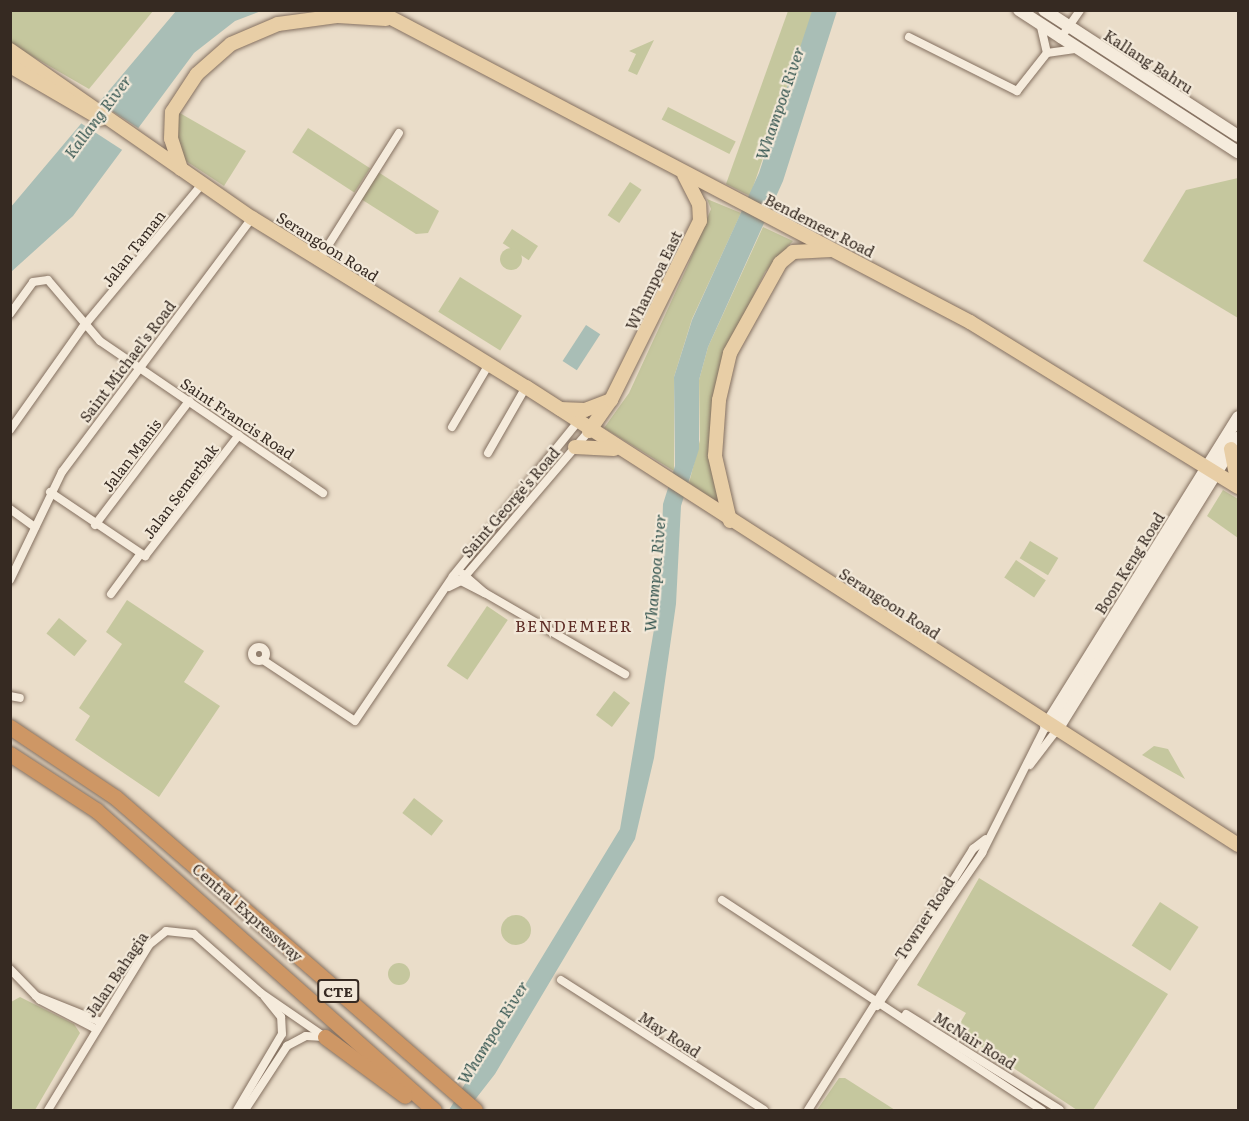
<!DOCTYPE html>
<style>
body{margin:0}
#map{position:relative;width:1249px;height:1121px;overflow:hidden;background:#eaddc9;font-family:Literata,serif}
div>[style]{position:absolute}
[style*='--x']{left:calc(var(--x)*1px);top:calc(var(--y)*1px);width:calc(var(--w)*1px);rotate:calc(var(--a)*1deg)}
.green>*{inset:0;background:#c5c79e;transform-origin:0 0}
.round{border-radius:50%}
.water>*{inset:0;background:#a9beb6;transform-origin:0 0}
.pier>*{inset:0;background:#eaddc9;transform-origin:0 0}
.roads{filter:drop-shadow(0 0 2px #847060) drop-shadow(0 0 2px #847060)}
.minor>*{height:8px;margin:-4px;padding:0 4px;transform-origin:4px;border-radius:4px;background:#f5ebdc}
.minor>.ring{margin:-4px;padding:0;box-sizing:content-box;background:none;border:8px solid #f5ebdc;border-radius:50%}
.secondary>*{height:12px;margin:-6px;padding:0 6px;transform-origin:6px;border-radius:6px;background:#f5ebdc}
.primary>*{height:14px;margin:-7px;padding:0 7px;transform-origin:7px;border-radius:7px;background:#e8cea6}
.motorway>*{height:15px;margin:-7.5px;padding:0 7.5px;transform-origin:7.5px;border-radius:7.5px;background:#ce9765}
span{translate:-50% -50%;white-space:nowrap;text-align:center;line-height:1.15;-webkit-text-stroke:4.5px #f2e8d8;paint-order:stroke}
.shield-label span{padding:2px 4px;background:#f2e8d8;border:2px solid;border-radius:4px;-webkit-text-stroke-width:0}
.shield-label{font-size:14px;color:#362a22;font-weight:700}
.street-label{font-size:15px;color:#362a22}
.water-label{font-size:16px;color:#33544f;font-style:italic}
.neighbourhood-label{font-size:16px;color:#5e2d26;letter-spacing:1.5px}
.frame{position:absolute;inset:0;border:12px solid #362a22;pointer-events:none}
</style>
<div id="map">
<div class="green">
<i style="clip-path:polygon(11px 11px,153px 11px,89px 89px,11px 44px)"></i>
<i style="clip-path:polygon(788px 11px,813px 11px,750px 196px,726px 184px)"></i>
<i style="clip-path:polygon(654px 40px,637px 75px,628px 71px,636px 54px,629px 51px)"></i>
<i style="left:668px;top:107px;width:76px;height:14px;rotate:27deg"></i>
<i style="clip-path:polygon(178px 112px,246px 151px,224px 186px,183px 159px,173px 121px)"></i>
<i style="left:308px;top:128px;width:74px;height:29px;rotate:33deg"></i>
<i style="clip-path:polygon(378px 172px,439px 211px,428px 233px,416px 234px,361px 199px)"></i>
<i style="clip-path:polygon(1238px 178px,1238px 318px,1143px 261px,1186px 190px)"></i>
<i style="left:630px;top:182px;width:14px;height:40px;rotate:34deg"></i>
<i style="clip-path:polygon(707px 199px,741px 213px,692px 319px,674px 377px,674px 471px,604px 428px,629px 393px,688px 265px,711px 209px)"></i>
<i style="clip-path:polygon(763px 227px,793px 241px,765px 272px,731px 342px,715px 485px,719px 503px,689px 483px,700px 440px,699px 380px,708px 347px)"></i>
<i style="left:512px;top:229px;width:31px;height:17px;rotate:33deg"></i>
<i class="round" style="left:500px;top:248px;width:22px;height:22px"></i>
<i style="left:460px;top:277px;width:73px;height:41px;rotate:32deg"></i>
<i style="clip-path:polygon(1223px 490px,1238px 499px,1238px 538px,1207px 516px)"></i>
<i style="left:1030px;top:541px;width:33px;height:20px;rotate:31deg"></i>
<i style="left:1016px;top:560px;width:36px;height:21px;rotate:34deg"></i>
<i style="clip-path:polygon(127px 600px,204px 651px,184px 682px,220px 706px,159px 797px,75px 740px,90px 716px,79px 708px,122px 644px,106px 632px)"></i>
<i style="left:487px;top:606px;width:25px;height:72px;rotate:34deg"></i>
<i style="left:59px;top:618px;width:36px;height:20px;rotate:39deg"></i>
<i style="left:614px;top:691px;width:20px;height:30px;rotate:37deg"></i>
<i style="clip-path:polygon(1154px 746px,1168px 749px,1185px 779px,1142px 755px)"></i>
<i style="left:414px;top:798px;width:37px;height:19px;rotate:38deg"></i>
<i style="clip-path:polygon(979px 878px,1168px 994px,1093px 1110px,1077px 1110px,956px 1030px,966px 1013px,917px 985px)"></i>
<i style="left:1160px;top:902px;width:46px;height:52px;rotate:33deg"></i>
<i class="round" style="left:501px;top:915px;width:30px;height:30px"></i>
<i class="round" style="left:388px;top:963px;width:22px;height:22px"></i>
<i style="clip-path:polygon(20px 997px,74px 1024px,80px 1033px,35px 1110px,11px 1110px,11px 1002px)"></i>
<i style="clip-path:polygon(839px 1078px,845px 1078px,895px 1110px,817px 1110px)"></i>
</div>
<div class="water">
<i style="clip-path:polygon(176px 11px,261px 11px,235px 21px,194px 53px,73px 216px,11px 272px,10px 208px)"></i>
<i style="clip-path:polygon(812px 11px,837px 11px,783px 181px,708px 347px,699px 380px,699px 449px,681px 506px,676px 604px,654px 758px,635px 839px,495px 1074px,467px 1110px,449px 1110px,620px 829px,660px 594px,663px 504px,675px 466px,674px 377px,692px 320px,759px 173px)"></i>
<i style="left:586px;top:325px;width:17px;height:43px;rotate:33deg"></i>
</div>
<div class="pier">
<i style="left:95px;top:100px;width:56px;height:27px;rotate:33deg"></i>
</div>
<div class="roads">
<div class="minor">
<i style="--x:909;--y:37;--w:121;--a:26.6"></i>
<i style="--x:1017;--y:91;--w:48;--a:-51.7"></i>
<i style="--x:1047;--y:53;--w:28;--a:-103"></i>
<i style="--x:1060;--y:39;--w:35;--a:-55"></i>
<i style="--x:1047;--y:53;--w:28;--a:-8"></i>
<i style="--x:319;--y:260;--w:150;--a:-57.8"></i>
<i style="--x:10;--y:314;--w:39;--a:-54"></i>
<i style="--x:33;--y:282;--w:15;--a:-8"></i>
<i style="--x:48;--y:280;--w:80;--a:49.6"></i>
<i style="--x:100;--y:341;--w:270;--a:34.3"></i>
<i style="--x:452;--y:427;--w:71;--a:-59.5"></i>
<i style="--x:10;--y:430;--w:126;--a:-54.7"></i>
<i style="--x:83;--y:327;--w:186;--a:-50.2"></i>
<i style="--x:488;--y:453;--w:76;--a:-60.1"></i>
<i style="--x:50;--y:492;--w:115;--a:34"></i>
<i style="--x:145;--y:556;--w:153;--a:-52.2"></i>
<i style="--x:10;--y:509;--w:31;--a:36"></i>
<i style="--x:95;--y:525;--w:156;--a:-52.8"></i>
<i style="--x:463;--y:574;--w:29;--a:41"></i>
<i style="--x:485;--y:593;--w:162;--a:30.1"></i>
<i style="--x:457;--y:579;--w:31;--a:27"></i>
<i style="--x:10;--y:580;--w:120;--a:-64.3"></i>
<i style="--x:62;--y:472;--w:317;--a:-53.2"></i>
<i style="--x:449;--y:587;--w:13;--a:-27"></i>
<i style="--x:461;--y:581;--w:197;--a:-49.5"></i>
<i style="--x:111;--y:594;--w:47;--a:-53.6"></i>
<i class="ring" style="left:252px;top:647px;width:6px;height:6px"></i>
<i style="--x:263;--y:660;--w:110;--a:33.5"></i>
<i style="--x:355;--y:721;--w:175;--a:-55.9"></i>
<i style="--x:453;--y:576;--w:197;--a:-51"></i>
<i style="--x:10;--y:696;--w:10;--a:11"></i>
<i style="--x:1030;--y:765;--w:43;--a:-52.6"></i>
<i style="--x:722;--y:900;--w:383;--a:33.3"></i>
<i style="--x:10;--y:969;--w:43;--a:45.9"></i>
<i style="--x:40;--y:1000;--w:63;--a:27.4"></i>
<i style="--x:561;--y:980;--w:241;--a:32.6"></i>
<i style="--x:36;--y:996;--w:70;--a:21.8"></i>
<i style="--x:877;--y:1006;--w:186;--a:-55.5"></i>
<i style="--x:982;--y:853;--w:142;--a:-63.3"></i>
<i style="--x:906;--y:1014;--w:181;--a:31.9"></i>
<i style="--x:48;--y:1110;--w:193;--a:-58.5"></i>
<i style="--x:149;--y:945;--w:22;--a:-39"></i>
<i style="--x:166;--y:931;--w:28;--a:6"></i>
<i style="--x:194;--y:934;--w:89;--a:41.4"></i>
<i style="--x:261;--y:993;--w:78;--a:34.5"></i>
<i style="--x:237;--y:1110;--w:88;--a:-59.4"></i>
<i style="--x:282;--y:1034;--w:17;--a:-93"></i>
<i style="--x:281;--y:1017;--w:26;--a:-129"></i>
<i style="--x:245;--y:1110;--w:77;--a:-56.7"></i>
<i style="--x:287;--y:1046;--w:21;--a:-28"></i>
<i style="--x:306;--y:1036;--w:18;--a:3"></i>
<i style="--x:808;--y:1110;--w:309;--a:-57.7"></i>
<i style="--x:973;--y:849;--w:16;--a:-38"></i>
</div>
<div class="secondary">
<i style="--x:1019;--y:10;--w:261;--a:33"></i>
<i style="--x:1044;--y:10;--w:231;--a:33"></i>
<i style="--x:1046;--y:726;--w:364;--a:-58.1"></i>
<i style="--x:1056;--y:731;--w:345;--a:-58.2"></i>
</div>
<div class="primary">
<i style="--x:376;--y:10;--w:671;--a:27.71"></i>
<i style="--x:970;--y:322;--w:315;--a:31.6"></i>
<i style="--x:10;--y:50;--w:295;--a:34.8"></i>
<i style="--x:252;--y:218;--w:322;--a:31.7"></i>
<i style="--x:526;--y:387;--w:847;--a:32.75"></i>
<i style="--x:10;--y:66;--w:105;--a:30.2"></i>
<i style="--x:181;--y:169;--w:32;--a:-108"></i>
<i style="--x:171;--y:139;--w:27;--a:-88"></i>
<i style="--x:172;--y:112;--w:45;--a:-56.7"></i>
<i style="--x:197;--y:74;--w:45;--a:-41.4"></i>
<i style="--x:231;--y:44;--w:51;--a:-23.1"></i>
<i style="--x:278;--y:24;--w:61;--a:-7.6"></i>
<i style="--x:338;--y:16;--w:48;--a:3.6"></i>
<i style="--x:560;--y:409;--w:25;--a:2"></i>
<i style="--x:585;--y:410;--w:28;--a:-21"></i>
<i style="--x:589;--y:431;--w:38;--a:-55"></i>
<i style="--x:611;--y:400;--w:200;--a:-63.6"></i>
<i style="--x:700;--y:221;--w:17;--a:-93"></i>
<i style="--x:699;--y:204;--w:33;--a:-117"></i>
<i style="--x:575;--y:447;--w:39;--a:3"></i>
<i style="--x:1231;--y:449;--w:36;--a:79"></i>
<i style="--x:730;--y:521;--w:67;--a:-103"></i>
<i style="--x:715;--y:456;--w:56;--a:-85.9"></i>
<i style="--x:719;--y:400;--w:48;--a:-76.8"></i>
<i style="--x:730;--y:353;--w:103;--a:-60.9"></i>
<i style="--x:780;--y:263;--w:17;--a:-40"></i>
<i style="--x:793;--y:252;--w:38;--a:-3"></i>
</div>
<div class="motorway">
<i style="--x:10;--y:727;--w:126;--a:33.7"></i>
<i style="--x:115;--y:797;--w:477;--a:41"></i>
<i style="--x:10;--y:754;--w:103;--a:33.1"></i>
<i style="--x:96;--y:810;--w:452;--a:41.6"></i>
<i style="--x:325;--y:1037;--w:99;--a:36.4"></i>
</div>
</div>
<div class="shield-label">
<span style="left:338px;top:991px">CTE</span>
</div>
<div class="street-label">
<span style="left:1149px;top:61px;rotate:33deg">Kallang Bahru</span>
<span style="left:820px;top:225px;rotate:27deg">Bendemeer Road</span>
<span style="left:328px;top:246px;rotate:32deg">Serangoon Road</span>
<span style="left:133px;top:248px;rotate:-52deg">Jalan Taman</span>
<span style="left:653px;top:280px;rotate:-64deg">Whampoa East</span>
<span style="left:127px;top:361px;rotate:-53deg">Saint Michael's Road</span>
<span style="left:238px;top:418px;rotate:34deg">Saint Francis Road</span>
<span style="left:131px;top:455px;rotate:-53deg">Jalan Manis</span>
<span style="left:180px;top:491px;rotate:-53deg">Jalan Semerbak</span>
<span style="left:510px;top:502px;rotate:-49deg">Saint George's Road</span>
<span style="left:1129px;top:563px;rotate:-58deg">Boon Keng Road</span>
<span style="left:890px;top:603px;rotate:33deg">Serangoon Road</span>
<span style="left:248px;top:912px;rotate:41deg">Central Expressway</span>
<span style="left:924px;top:918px;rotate:-57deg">Towner Road</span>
<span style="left:116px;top:974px;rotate:-56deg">Jalan Bahagia</span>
<span style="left:670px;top:1034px;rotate:33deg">May Road</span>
<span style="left:975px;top:1040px;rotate:32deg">McNair Road</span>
</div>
<div class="water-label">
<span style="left:779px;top:103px;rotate:-71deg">Whampoa River</span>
<span style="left:97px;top:116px;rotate:-53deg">Kallang River</span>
<span style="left:654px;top:573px;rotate:-85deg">Whampoa River</span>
<span style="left:492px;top:1032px;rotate:-58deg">Whampoa River</span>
</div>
<div class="neighbourhood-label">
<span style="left:574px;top:625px">BENDEMEER</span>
</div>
<div class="frame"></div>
</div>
